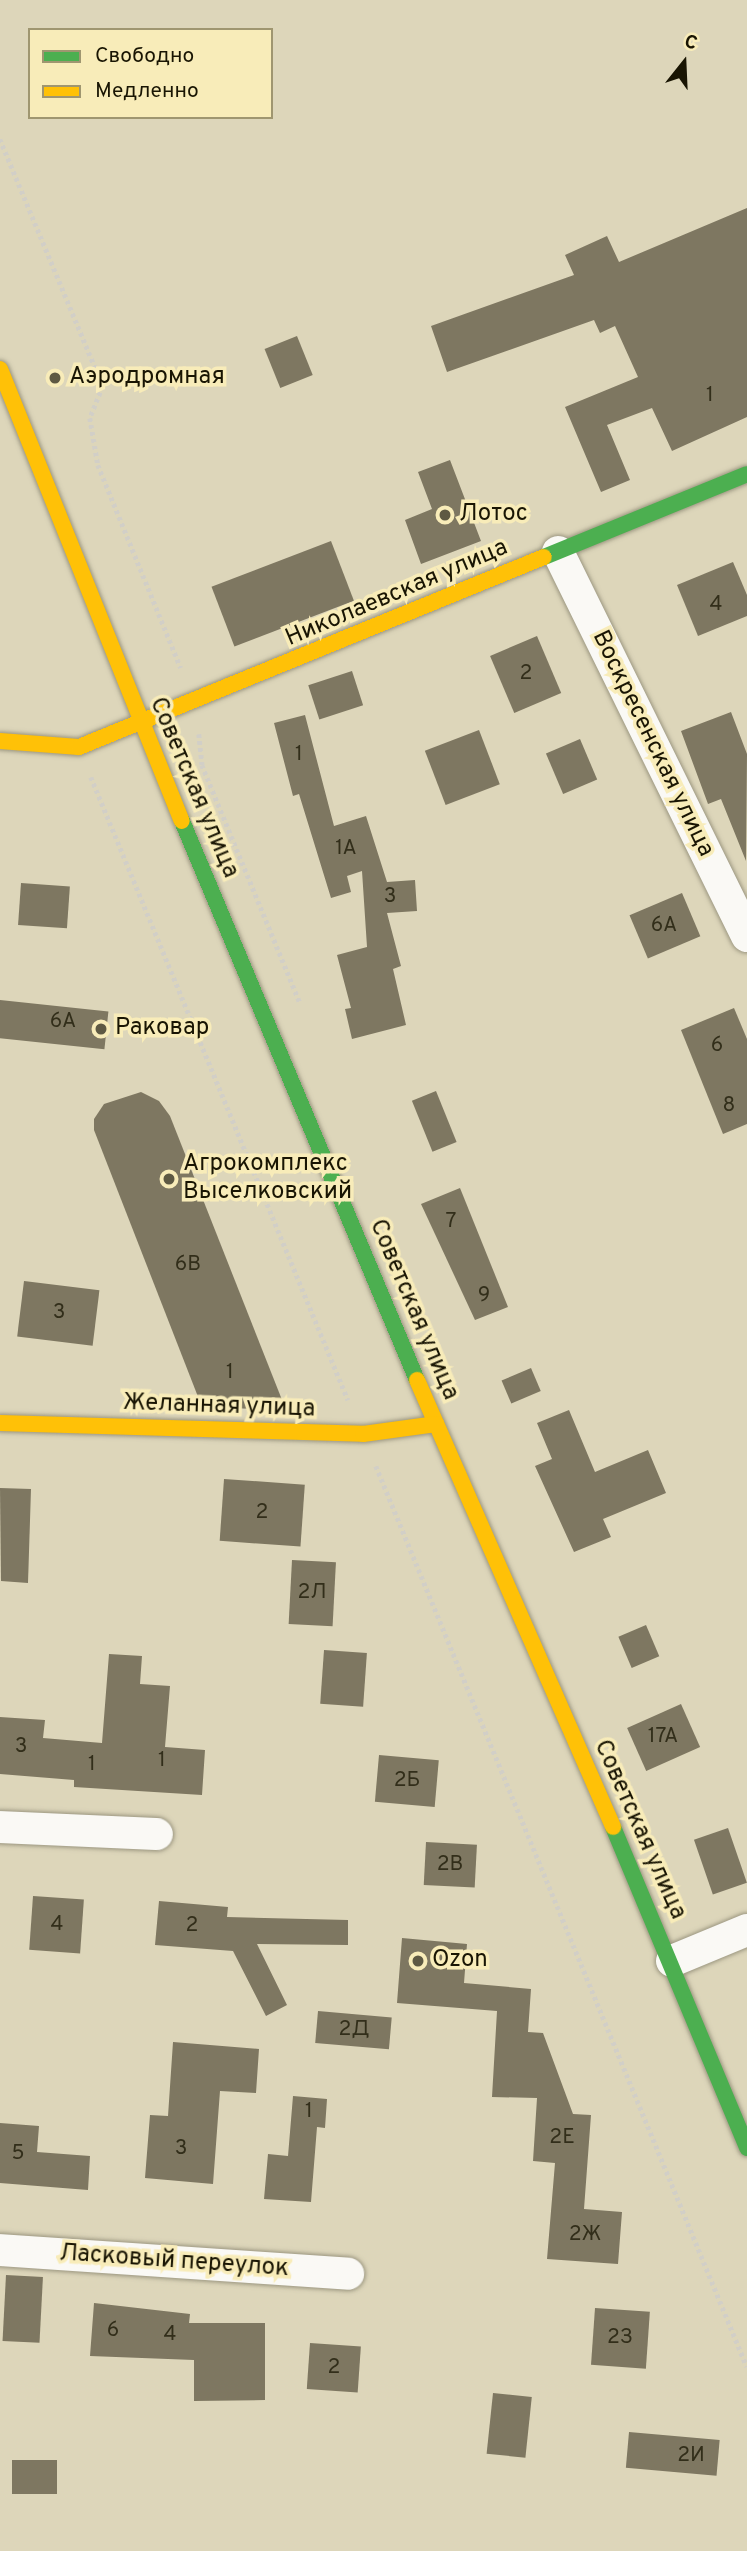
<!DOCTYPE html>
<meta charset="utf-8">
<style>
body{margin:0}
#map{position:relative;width:747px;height:2551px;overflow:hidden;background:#ddd6ba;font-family:Overpass,sans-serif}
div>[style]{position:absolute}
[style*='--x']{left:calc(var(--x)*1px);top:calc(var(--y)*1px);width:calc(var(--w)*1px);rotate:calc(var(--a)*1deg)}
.building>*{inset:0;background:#7e7761;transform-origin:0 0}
.path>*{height:4.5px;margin-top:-2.25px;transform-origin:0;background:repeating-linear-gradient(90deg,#d2cfc7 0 3.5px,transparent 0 7px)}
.roads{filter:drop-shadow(0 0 2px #9c9781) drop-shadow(0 0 2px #9c9781)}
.street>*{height:32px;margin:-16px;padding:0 16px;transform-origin:16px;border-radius:16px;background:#faf9f5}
.fast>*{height:16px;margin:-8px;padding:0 8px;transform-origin:8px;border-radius:8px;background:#4caf50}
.slow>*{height:16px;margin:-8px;padding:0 8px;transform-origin:8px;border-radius:8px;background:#ffc107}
.dots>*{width:19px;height:19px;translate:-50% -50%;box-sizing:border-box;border:4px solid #f8ecb9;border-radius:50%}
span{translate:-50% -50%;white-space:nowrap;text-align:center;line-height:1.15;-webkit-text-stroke:7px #f8ecb9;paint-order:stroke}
.number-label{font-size:21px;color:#322e1a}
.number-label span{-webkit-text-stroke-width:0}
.poi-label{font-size:24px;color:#191503}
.left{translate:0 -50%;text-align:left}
.street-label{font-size:24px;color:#191503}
.legend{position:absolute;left:28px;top:28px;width:245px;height:91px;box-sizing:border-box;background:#f8ecb9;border:2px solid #9f9670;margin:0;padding:9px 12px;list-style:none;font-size:21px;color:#191503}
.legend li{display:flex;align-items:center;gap:14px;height:35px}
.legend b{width:35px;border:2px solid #9f9670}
.north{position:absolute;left:649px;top:28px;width:70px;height:70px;-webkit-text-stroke:5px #f8ecb9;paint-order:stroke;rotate:18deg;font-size:19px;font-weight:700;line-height:28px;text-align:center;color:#191503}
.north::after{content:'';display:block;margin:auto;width:24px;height:32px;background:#191503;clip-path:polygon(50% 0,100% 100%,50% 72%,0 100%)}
</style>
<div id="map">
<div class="building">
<i style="clip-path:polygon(747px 208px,747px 417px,672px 451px,652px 408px,607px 425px,630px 480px,601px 492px,565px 407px,638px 377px,615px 326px,600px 333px,594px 320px,447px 372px,431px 326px,574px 275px,565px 255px,607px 236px,619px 262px)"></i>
<i style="left:297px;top:336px;width:42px;height:35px;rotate:68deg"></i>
<i style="clip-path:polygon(450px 460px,481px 541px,421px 564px,405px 520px,432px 509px,418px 472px)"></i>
<i style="left:331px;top:541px;width:64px;height:128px;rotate:69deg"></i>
<i style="clip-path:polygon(733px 562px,747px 595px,747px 616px,698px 636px,677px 585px)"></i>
<i style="left:537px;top:636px;width:62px;height:51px;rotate:67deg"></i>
<i style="left:352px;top:671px;width:36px;height:46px;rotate:72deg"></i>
<i style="clip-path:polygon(731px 712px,747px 754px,746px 861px,721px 799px,708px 804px,681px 731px)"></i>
<i style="clip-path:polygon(305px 715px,334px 826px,366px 816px,387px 882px,415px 880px,417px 911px,387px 913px,401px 966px,393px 969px,406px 1025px,352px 1039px,345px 1009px,351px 1008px,337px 955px,367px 947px,362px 871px,347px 876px,351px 892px,331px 898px,299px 794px,293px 796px,274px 723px)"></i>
<i style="left:479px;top:730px;width:58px;height:58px;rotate:69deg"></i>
<i style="left:580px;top:739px;width:44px;height:37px;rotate:67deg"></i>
<i style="left:21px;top:883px;width:49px;height:42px;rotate:4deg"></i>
<i style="left:682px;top:893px;width:47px;height:57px;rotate:67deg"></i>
<i style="left:0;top:1000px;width:109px;height:38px;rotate:6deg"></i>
<i style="clip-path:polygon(734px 1008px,747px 1039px,747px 1124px,723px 1134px,681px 1030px)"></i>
<i style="left:436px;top:1091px;width:55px;height:26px;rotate:68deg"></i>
<i style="clip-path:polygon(141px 1092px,159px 1101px,170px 1116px,286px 1410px,202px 1407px,94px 1130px,94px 1119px,104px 1104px)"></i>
<i style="clip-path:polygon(460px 1188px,508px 1307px,475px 1320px,421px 1204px)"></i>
<i style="left:24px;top:1281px;width:76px;height:56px;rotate:7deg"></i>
<i style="left:531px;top:1368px;width:25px;height:32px;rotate:67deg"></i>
<i style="clip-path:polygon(569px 1410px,595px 1472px,648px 1450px,666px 1493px,603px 1519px,611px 1537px,574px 1552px,535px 1466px,552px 1459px,537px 1423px)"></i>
<i style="left:224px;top:1479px;width:81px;height:62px;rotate:4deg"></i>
<i style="clip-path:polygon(0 1488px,31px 1489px,28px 1583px,1px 1581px)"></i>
<i style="left:292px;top:1560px;width:44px;height:64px;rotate:3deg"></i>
<i style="left:646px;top:1625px;width:34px;height:30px;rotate:67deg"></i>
<i style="left:324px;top:1650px;width:43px;height:54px;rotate:4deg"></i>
<i style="clip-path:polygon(109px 1654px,142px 1656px,140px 1684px,170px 1686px,165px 1747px,205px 1750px,202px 1795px,74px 1787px,74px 1780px,0 1774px,0 1717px,45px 1720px,43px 1738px,102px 1743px)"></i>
<i style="left:681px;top:1704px;width:47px;height:59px;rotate:66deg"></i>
<i style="left:379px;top:1755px;width:60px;height:47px;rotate:5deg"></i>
<i style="left:728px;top:1828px;width:58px;height:36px;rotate:71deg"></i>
<i style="left:426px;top:1842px;width:51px;height:43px;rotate:3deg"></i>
<i style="left:33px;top:1896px;width:51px;height:54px;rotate:4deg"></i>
<i style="clip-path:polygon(159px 1901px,228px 1907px,227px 1917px,348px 1920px,348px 1945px,257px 1944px,287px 2005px,266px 2016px,233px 1951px,155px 1945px)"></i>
<i style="clip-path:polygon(402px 1938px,467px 1944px,464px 1983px,531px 1989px,528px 2032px,543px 2033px,573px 2114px,591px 2115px,584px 2209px,622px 2212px,618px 2264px,547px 2259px,555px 2163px,533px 2161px,537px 2098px,492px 2097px,497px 2011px,397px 2003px)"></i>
<i style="left:318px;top:2011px;width:74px;height:32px;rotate:5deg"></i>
<i style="clip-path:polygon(173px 2042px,259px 2049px,256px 2093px,220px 2091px,213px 2184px,145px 2178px,150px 2115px,168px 2116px)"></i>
<i style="clip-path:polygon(293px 2096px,327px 2099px,325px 2128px,317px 2127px,311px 2202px,264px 2199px,268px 2154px,288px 2156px)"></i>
<i style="clip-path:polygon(0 2123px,39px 2126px,37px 2152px,90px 2156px,88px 2190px,0 2183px)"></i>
<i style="left:6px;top:2275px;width:37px;height:66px;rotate:3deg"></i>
<i style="clip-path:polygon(94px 2303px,190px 2314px,189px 2323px,265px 2323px,265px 2400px,194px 2401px,194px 2360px,90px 2356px)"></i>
<i style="left:595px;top:2308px;width:55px;height:57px;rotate:4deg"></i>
<i style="left:310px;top:2343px;width:51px;height:46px;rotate:4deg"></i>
<i style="left:493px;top:2393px;width:39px;height:61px;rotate:6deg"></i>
<i style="left:629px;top:2432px;width:91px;height:36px;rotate:5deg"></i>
<i style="left:12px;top:2460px;width:45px;height:34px"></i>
</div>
<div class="path">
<i style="--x:0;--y:139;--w:268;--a:67.4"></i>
<i style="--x:103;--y:386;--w:35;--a:112"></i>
<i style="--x:90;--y:418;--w:48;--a:80.3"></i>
<i style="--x:98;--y:465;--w:219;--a:67.8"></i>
<i style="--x:199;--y:734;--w:31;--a:84"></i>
<i style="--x:202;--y:765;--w:257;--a:67.6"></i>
<i style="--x:91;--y:777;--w:674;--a:67.58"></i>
<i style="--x:376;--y:1466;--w:974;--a:67.62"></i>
</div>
<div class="roads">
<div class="street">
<i style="--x:558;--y:552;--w:428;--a:63.8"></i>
<i style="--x:0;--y:1827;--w:157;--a:2.6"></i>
<i style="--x:672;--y:1961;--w:81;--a:-22.5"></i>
<i style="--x:0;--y:2250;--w:349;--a:3.9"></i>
</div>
<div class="fast">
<i style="--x:544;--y:557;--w:219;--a:-22.2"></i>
<i style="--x:182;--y:821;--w:606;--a:67.2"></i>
<i style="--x:613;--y:1827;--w:348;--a:67.3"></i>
</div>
<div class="slow">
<i style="--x:0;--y:369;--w:487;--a:68.1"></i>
<i style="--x:0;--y:741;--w:79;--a:4.3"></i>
<i style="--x:79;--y:747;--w:502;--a:-22.23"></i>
<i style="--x:417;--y:1380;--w:488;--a:66.3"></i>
<i style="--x:0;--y:1423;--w:363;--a:1.7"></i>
<i style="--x:363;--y:1434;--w:74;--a:-7.8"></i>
</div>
</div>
<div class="dots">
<i style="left:55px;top:378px;background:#5e5943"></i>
<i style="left:445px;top:515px;background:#5e5943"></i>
<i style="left:101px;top:1029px;background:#5e5943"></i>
<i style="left:169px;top:1179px;background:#5e5943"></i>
<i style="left:418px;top:1961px;background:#5e5943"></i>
</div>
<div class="number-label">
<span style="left:710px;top:396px">1</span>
<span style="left:716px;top:605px">4</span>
<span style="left:526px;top:674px">2</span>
<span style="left:299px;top:755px">1</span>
<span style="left:346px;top:849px">1А</span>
<span style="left:390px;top:897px">3</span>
<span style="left:664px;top:926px">6А</span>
<span style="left:63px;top:1022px">6А</span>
<span style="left:717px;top:1046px">6</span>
<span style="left:729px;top:1106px">8</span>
<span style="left:451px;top:1222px">7</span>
<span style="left:188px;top:1265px">6В</span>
<span style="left:484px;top:1296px">9</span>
<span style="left:59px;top:1313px">3</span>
<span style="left:230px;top:1373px">1</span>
<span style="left:262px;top:1513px">2</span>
<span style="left:312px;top:1593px">2Л</span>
<span style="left:663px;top:1737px">17А</span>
<span style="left:21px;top:1747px">3</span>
<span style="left:162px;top:1761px">1</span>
<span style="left:92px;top:1765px">1</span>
<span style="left:407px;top:1781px">2Б</span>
<span style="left:450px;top:1865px">2В</span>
<span style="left:57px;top:1925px">4</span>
<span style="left:192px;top:1926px">2</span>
<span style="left:354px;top:2030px">2Д</span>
<span style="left:309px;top:2112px">1</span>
<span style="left:562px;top:2138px">2Е</span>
<span style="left:181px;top:2149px">3</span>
<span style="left:18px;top:2154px">5</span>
<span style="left:585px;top:2235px">2Ж</span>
<span style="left:113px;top:2331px">6</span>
<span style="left:170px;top:2335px">4</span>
<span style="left:620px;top:2338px">2З</span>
<span style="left:334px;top:2368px">2</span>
<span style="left:691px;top:2456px">2И</span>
</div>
<div class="poi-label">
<span class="left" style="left:69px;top:378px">Аэродромная</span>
<span class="left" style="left:459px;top:515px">Лотос</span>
<span class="left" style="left:115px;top:1029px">Раковар</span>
<span class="left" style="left:183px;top:1179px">Агрокомплекс<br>Выселковский</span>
<span class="left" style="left:432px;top:1961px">Ozon</span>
</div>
<div class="street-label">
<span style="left:397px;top:594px;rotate:-23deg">Николаевская улица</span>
<span style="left:652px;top:744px;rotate:64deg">Воскресенская улица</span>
<span style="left:193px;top:788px;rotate:67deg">Советская улица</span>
<span style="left:413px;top:1310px;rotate:67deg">Советская улица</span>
<span style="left:219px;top:1407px;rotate:2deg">Желанная улица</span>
<span style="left:639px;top:1830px;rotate:66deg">Советская улица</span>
<span style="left:174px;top:2262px;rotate:4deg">Ласковый переулок</span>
</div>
<ul class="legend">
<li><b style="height:9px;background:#4caf50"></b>Свободно</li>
<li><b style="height:9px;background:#ffc107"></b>Медленно</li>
</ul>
<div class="north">С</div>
</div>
